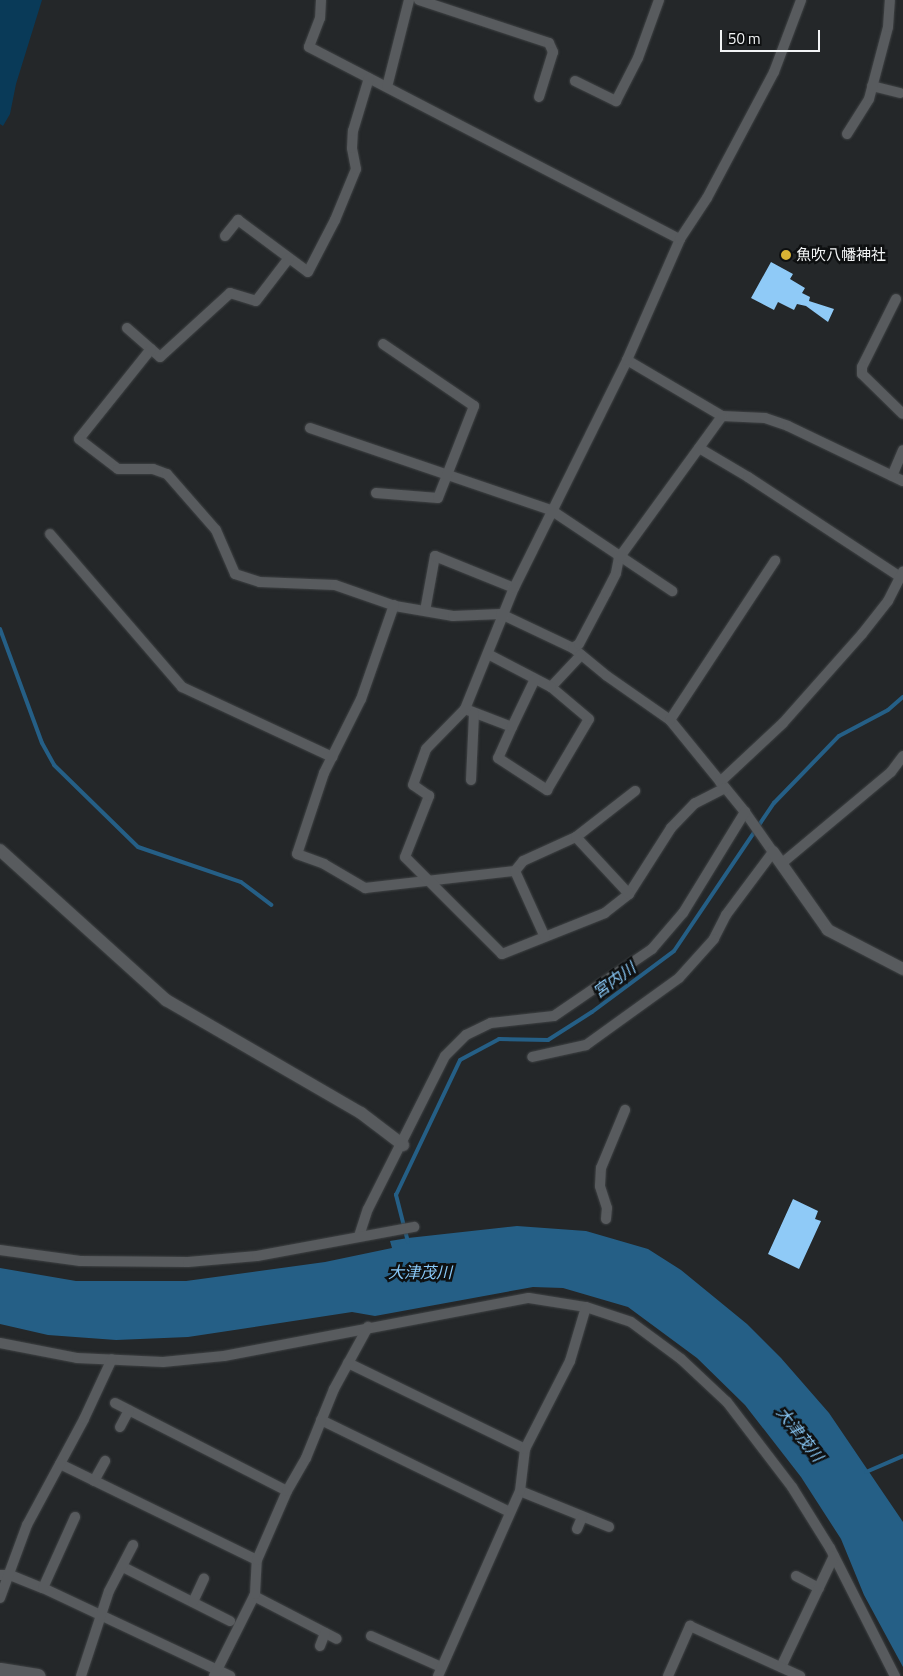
<!DOCTYPE html>
<meta charset="utf-8">
<style>
body{margin:0}
#map{position:relative;width:903px;height:1676px;overflow:hidden;background:#242729;font-family:"Titillium Web","Noto Sans JP",sans-serif}
div>[style]{position:absolute}
[style*='--x']{left:calc(var(--x)*1px);top:calc(var(--y)*1px);width:calc(var(--w)*1px);rotate:calc(var(--a)*1deg)}
.green>*{inset:0;background:#093a58}
.water>*{inset:0;background:#255f86}
.stream>*{height:4px;margin:-2px;padding:0 2px;transform-origin:2px;border-radius:2px;background:#255f86}
.building>*{inset:0;background:#8fcaf7}
.roads{filter:drop-shadow(0 0 1px #3f4244) drop-shadow(0 0 1px #3f4244)}
.minor>*{height:10px;margin:-5px;padding:0 5px;transform-origin:5px;border-radius:5px;background:#585b5e}
.tertiary>*{height:12px;margin:-6px;padding:0 6px;transform-origin:6px;border-radius:6px;background:#585b5e}
.secondary>*{height:15px;margin:-7.5px;padding:0 7.5px;transform-origin:7.5px;border-radius:7.5px;background:#585b5e}
.dots>*{width:14px;height:14px;translate:-50% -50%;box-sizing:border-box;border:2px solid #0e1011;border-radius:50%}
span{translate:-50% -50%;white-space:nowrap;text-align:center;line-height:1.15;-webkit-text-stroke:5px #0e1011;paint-order:stroke}
.poi-label{font-size:15px;color:#f2f4f5}
.left{translate:0 -50%;text-align:left}
.water-label{font-size:16px;color:#8acaf9;font-style:italic}
.scale{position:absolute;left:720px;top:30px;width:100px;height:22px;box-sizing:border-box;border:2px solid #f2f4f5;border-top:0;padding-left:6px;font-size:15px;line-height:18px;white-space:nowrap;color:#f2f4f5;-webkit-text-stroke:4px #0e1011;paint-order:stroke}
</style>
<div id="map">
<div class="green">
<i style="clip-path:polygon(0 0,42px 0,16px 84px,10px 114px,3px 126px,0 124px)"></i>
</div>
<div class="water">
<i style="clip-path:polygon(517px 1226px,586px 1231px,648px 1249px,681px 1270px,747px 1324px,781px 1358px,829px 1413px,903px 1522px,903px 1667px,864px 1595px,841px 1539px,801px 1477px,745px 1405px,697px 1358px,628px 1307px,563px 1288px,533px 1287px,375px 1316px,352px 1312px,188px 1337px,116px 1340px,48px 1335px,0 1324px,0 1268px,76px 1281px,186px 1281px,325px 1262px,392px 1248px,390px 1241px,408px 1238px)"></i>
</div>
<div class="stream">
<i style="--x:0;--y:629;--w:121;--a:69.8"></i>
<i style="--x:42;--y:743;--w:25;--a:61"></i>
<i style="--x:54;--y:765;--w:117;--a:44.3"></i>
<i style="--x:138;--y:847;--w:109;--a:18.8"></i>
<i style="--x:241;--y:882;--w:38;--a:37"></i>
<i style="--x:408;--y:1242;--w:49;--a:-104.3"></i>
<i style="--x:396;--y:1195;--w:149;--a:-64.6"></i>
<i style="--x:460;--y:1060;--w:44;--a:-28.3"></i>
<i style="--x:499;--y:1039;--w:49;--a:1.2"></i>
<i style="--x:548;--y:1040;--w:52;--a:-32.5"></i>
<i style="--x:592;--y:1012;--w:102;--a:-36.6"></i>
<i style="--x:674;--y:951;--w:179;--a:-56"></i>
<i style="--x:774;--y:803;--w:93;--a:-45.9"></i>
<i style="--x:839;--y:736;--w:55;--a:-28"></i>
<i style="--x:888;--y:710;--w:20;--a:-41"></i>
<i style="--x:866;--y:1472;--w:40;--a:-23.4"></i>
</div>
<div class="building">
<i style="clip-path:polygon(771px 262px,793px 274px,790px 279px,805px 288px,802px 293px,810px 297px,809px 301px,834px 309px,828px 322px,806px 306px,797px 304px,794px 310px,778px 302px,774px 310px,751px 298px)"></i>
<i style="clip-path:polygon(793px 1199px,818px 1211px,815px 1219px,821px 1221px,799px 1269px,768px 1254px)"></i>
</div>
<div class="roads">
<div class="minor">
<i style="--x:321;--y:0;--w:18;--a:93"></i>
<i style="--x:320;--y:18;--w:31;--a:111"></i>
<i style="--x:309;--y:47;--w:418;--a:27.4"></i>
<i style="--x:419;--y:0;--w:137;--a:18.3"></i>
<i style="--x:549;--y:43;--w:10;--a:66"></i>
<i style="--x:553;--y:52;--w:47;--a:107.3"></i>
<i style="--x:575;--y:81;--w:46;--a:26"></i>
<i style="--x:616;--y:101;--w:48;--a:-62.9"></i>
<i style="--x:638;--y:58;--w:62;--a:-70.1"></i>
<i style="--x:872;--y:86;--w:29;--a:14"></i>
<i style="--x:387;--y:87;--w:90;--a:-75.8"></i>
<i style="--x:847;--y:134;--w:41;--a:-57.8"></i>
<i style="--x:869;--y:99;--w:74;--a:-75.2"></i>
<i style="--x:888;--y:27;--w:27;--a:-86"></i>
<i style="--x:225;--y:236;--w:21;--a:-51"></i>
<i style="--x:238;--y:220;--w:87;--a:36.6"></i>
<i style="--x:308;--y:272;--w:59;--a:-62.6"></i>
<i style="--x:335;--y:220;--w:55;--a:-67.6"></i>
<i style="--x:356;--y:169;--w:21;--a:-101"></i>
<i style="--x:352;--y:148;--w:17;--a:-87"></i>
<i style="--x:353;--y:131;--w:55;--a:-73.2"></i>
<i style="--x:896;--y:299;--w:76;--a:116.6"></i>
<i style="--x:862;--y:367;--w:7;--a:90"></i>
<i style="--x:862;--y:374;--w:57;--a:44.3"></i>
<i style="--x:127;--y:328;--w:44;--a:41.3"></i>
<i style="--x:160;--y:357;--w:95;--a:-42.4"></i>
<i style="--x:230;--y:293;--w:27;--a:17"></i>
<i style="--x:256;--y:301;--w:54;--a:-52.5"></i>
<i style="--x:151;--y:349;--w:115;--a:128.7"></i>
<i style="--x:79;--y:439;--w:49;--a:37.6"></i>
<i style="--x:118;--y:469;--w:35;--a:0"></i>
<i style="--x:153;--y:469;--w:15;--a:20"></i>
<i style="--x:167;--y:474;--w:74;--a:48.8"></i>
<i style="--x:216;--y:530;--w:48;--a:66.6"></i>
<i style="--x:235;--y:574;--w:26;--a:18"></i>
<i style="--x:260;--y:582;--w:75;--a:2.3"></i>
<i style="--x:335;--y:585;--w:64;--a:19.3"></i>
<i style="--x:395;--y:606;--w:59;--a:9.8"></i>
<i style="--x:453;--y:616;--w:48;--a:-2.4"></i>
<i style="--x:501;--y:614;--w:80;--a:25.3"></i>
<i style="--x:573;--y:648;--w:44;--a:39.5"></i>
<i style="--x:607;--y:676;--w:77;--a:34.9"></i>
<i style="--x:670;--y:720;--w:119;--a:50.8"></i>
<i style="--x:745;--y:812;--w:49;--a:55"></i>
<i style="--x:773;--y:852;--w:79;--a:126.7"></i>
<i style="--x:726;--y:915;--w:27;--a:117"></i>
<i style="--x:714;--y:939;--w:52;--a:131.9"></i>
<i style="--x:679;--y:978;--w:115;--a:144.2"></i>
<i style="--x:586;--y:1045;--w:55;--a:167.5"></i>
<i style="--x:627;--y:360;--w:110;--a:30.5"></i>
<i style="--x:722;--y:416;--w:43;--a:2.7"></i>
<i style="--x:765;--y:418;--w:24;--a:19"></i>
<i style="--x:788;--y:426;--w:127;--a:25.6"></i>
<i style="--x:310;--y:428;--w:255;--a:18.8"></i>
<i style="--x:551;--y:510;--w:146;--a:33.8"></i>
<i style="--x:699;--y:448;--w:57;--a:30.6"></i>
<i style="--x:748;--y:477;--w:182;--a:33.3"></i>
<i style="--x:892;--y:476;--w:28;--a:-67"></i>
<i style="--x:376;--y:493;--w:62;--a:4.6"></i>
<i style="--x:438;--y:498;--w:99;--a:-68.6"></i>
<i style="--x:474;--y:406;--w:110;--a:-145.7"></i>
<i style="--x:50;--y:534;--w:202;--a:49.2"></i>
<i style="--x:182;--y:687;--w:166;--a:25"></i>
<i style="--x:394;--y:605;--w:100;--a:109.3"></i>
<i style="--x:361;--y:699;--w:83;--a:116.6"></i>
<i style="--x:324;--y:773;--w:85;--a:108.4"></i>
<i style="--x:297;--y:854;--w:29;--a:20"></i>
<i style="--x:324;--y:864;--w:48;--a:30.3"></i>
<i style="--x:365;--y:888;--w:151;--a:-6.5"></i>
<i style="--x:515;--y:871;--w:13;--a:-51"></i>
<i style="--x:523;--y:861;--w:58;--a:-24.4"></i>
<i style="--x:576;--y:837;--w:75;--a:-37.9"></i>
<i style="--x:425;--y:611;--w:56;--a:-79.7"></i>
<i style="--x:435;--y:556;--w:85;--a:22.1"></i>
<i style="--x:573;--y:648;--w:7;--a:-34"></i>
<i style="--x:579;--y:644;--w:58;--a:-62.1"></i>
<i style="--x:606;--y:593;--w:22;--a:-63"></i>
<i style="--x:616;--y:573;--w:15;--a:-79"></i>
<i style="--x:619;--y:558;--w:175;--a:-54"></i>
<i style="--x:551;--y:687;--w:44;--a:-46.8"></i>
<i style="--x:465;--y:709;--w:50;--a:21"></i>
<i style="--x:512;--y:727;--w:34;--a:114"></i>
<i style="--x:498;--y:758;--w:59;--a:33.1"></i>
<i style="--x:547;--y:790;--w:82;--a:-59.4"></i>
<i style="--x:589;--y:719;--w:50;--a:-139.9"></i>
<i style="--x:551;--y:687;--w:71;--a:-152.4"></i>
<i style="--x:670;--y:720;--w:191;--a:-56.6"></i>
<i style="--x:512;--y:727;--w:53;--a:-64.4"></i>
<i style="--x:471;--y:780;--w:67;--a:-87.4"></i>
<i style="--x:720;--y:782;--w:86;--a:-43.1"></i>
<i style="--x:783;--y:723;--w:119;--a:-48.4"></i>
<i style="--x:862;--y:634;--w:42;--a:-51.8"></i>
<i style="--x:888;--y:601;--w:33;--a:-63"></i>
<i style="--x:725;--y:788;--w:34;--a:153"></i>
<i style="--x:695;--y:803;--w:35;--a:134"></i>
<i style="--x:671;--y:828;--w:78;--a:122.5"></i>
<i style="--x:629;--y:894;--w:31;--a:142"></i>
<i style="--x:605;--y:913;--w:111;--a:158.3"></i>
<i style="--x:502;--y:954;--w:137;--a:-135"></i>
<i style="--x:405;--y:857;--w:66;--a:-68.5"></i>
<i style="--x:429;--y:796;--w:19;--a:-145"></i>
<i style="--x:413;--y:785;--w:38;--a:-70"></i>
<i style="--x:426;--y:749;--w:56;--a:-45.7"></i>
<i style="--x:465;--y:709;--w:131;--a:-68"></i>
<i style="--x:514;--y:588;--w:254;--a:-63.6"></i>
<i style="--x:627;--y:360;--w:132;--a:-66.3"></i>
<i style="--x:680;--y:239;--w:49;--a:-56.6"></i>
<i style="--x:707;--y:198;--w:143;--a:-62"></i>
<i style="--x:774;--y:72;--w:77;--a:-69.4"></i>
<i style="--x:576;--y:837;--w:78;--a:47.1"></i>
<i style="--x:781;--y:864;--w:143;--a:-39.9"></i>
<i style="--x:891;--y:772;--w:20;--a:-53"></i>
<i style="--x:515;--y:871;--w:72;--a:65.6"></i>
<i style="--x:606;--y:1219;--w:11;--a:-85"></i>
<i style="--x:607;--y:1208;--w:23;--a:-108"></i>
<i style="--x:600;--y:1186;--w:18;--a:-87"></i>
<i style="--x:601;--y:1168;--w:63;--a:-67.5"></i>
<i style="--x:359;--y:1236;--w:28;--a:-72"></i>
<i style="--x:368;--y:1209;--w:171;--a:-63.3"></i>
<i style="--x:445;--y:1056;--w:30;--a:-45"></i>
<i style="--x:466;--y:1035;--w:28;--a:-26"></i>
<i style="--x:491;--y:1023;--w:63;--a:-6.3"></i>
<i style="--x:554;--y:1016;--w:119;--a:-34.4"></i>
<i style="--x:652;--y:949;--w:48;--a:-49.3"></i>
<i style="--x:683;--y:913;--w:119;--a:-58.5"></i>
<i style="--x:0;--y:1250;--w:81;--a:7.8"></i>
<i style="--x:80;--y:1261;--w:108;--a:0.5"></i>
<i style="--x:188;--y:1262;--w:69;--a:-5"></i>
<i style="--x:257;--y:1256;--w:160;--a:-10.5"></i>
<i style="--x:0;--y:1343;--w:78;--a:11"></i>
<i style="--x:77;--y:1358;--w:86;--a:2.7"></i>
<i style="--x:163;--y:1362;--w:61;--a:-5.6"></i>
<i style="--x:224;--y:1356;--w:310;--a:-10.8"></i>
<i style="--x:529;--y:1298;--w:58;--a:9"></i>
<i style="--x:586;--y:1307;--w:47;--a:18.4"></i>
<i style="--x:631;--y:1322;--w:62;--a:36.5"></i>
<i style="--x:681;--y:1359;--w:63;--a:43.1"></i>
<i style="--x:727;--y:1402;--w:107;--a:52.6"></i>
<i style="--x:792;--y:1487;--w:72;--a:58.1"></i>
<i style="--x:830;--y:1548;--w:144;--a:63.1"></i>
<i style="--x:348;--y:1363;--w:197;--a:25.9"></i>
<i style="--x:115;--y:1403;--w:193;--a:27.1"></i>
<i style="--x:321;--y:1420;--w:210;--a:26"></i>
<i style="--x:120;--y:1427;--w:19;--a:-62"></i>
<i style="--x:60;--y:1464;--w:219;--a:26"></i>
<i style="--x:94;--y:1481;--w:23;--a:-61"></i>
<i style="--x:520;--y:1491;--w:96;--a:22"></i>
<i style="--x:577;--y:1529;--w:13;--a:-67"></i>
<i style="--x:123;--y:1567;--w:120;--a:26.8"></i>
<i style="--x:0;--y:1575;--w:10;--a:0"></i>
<i style="--x:10;--y:1575;--w:35;--a:22"></i>
<i style="--x:43;--y:1588;--w:207;--a:25.2"></i>
<i style="--x:796;--y:1576;--w:26;--a:28"></i>
<i style="--x:43;--y:1588;--w:78;--a:-65.7"></i>
<i style="--x:254;--y:1596;--w:93;--a:27.4"></i>
<i style="--x:0;--y:1598;--w:78;--a:-69.7"></i>
<i style="--x:27;--y:1525;--w:120;--a:-61.7"></i>
<i style="--x:84;--y:1419;--w:66;--a:-65"></i>
<i style="--x:193;--y:1602;--w:26;--a:-65"></i>
<i style="--x:371;--y:1636;--w:77;--a:23.9"></i>
<i style="--x:320;--y:1646;--w:14;--a:-69"></i>
<i style="--x:781;--y:1667;--w:123;--a:-64.5"></i>
<i style="--x:81;--y:1676;--w:89;--a:-71.8"></i>
<i style="--x:109;--y:1591;--w:52;--a:-62.4"></i>
<i style="--x:214;--y:1676;--w:92;--a:-63.4"></i>
<i style="--x:255;--y:1594;--w:34;--a:-87"></i>
<i style="--x:257;--y:1560;--w:75;--a:-66.5"></i>
<i style="--x:287;--y:1491;--w:38;--a:-60"></i>
<i style="--x:306;--y:1458;--w:74;--a:-67.9"></i>
<i style="--x:334;--y:1389;--w:71;--a:-61.3"></i>
<i style="--x:438;--y:1676;--w:202;--a:-66.1"></i>
<i style="--x:520;--y:1491;--w:42;--a:-83.2"></i>
<i style="--x:525;--y:1449;--w:99;--a:-62.9"></i>
<i style="--x:570;--y:1361;--w:56;--a:-73.5"></i>
<i style="--x:668;--y:1676;--w:55;--a:-66.3"></i>
<i style="--x:690;--y:1626;--w:121;--a:24.4"></i>
</div>
<div class="tertiary">
<i style="--x:0;--y:850;--w:224;--a:42.1"></i>
<i style="--x:166;--y:1000;--w:225;--a:30.1"></i>
<i style="--x:361;--y:1113;--w:53;--a:37.3"></i>
<i style="--x:773;--y:852;--w:95;--a:54.8"></i>
<i style="--x:828;--y:930;--w:85;--a:27.5"></i>
</div>
<div class="secondary">
<i style="--x:0;--y:1670;--w:38;--a:9"></i>
</div>
</div>
<div class="dots">
<i style="left:786px;top:255px;background:#d9b334"></i>
</div>
<div class="poi-label">
<span class="left" style="left:796px;top:255px">魚吹八幡神社</span>
</div>
<div class="water-label">
<span style="left:614px;top:980px;rotate:-36deg">宮内川</span>
<span style="left:420px;top:1272px">大津茂川</span>
<span style="left:800px;top:1434px;rotate:52deg">大津茂川</span>
</div>
<div class="scale">50 m</div>
</div>
